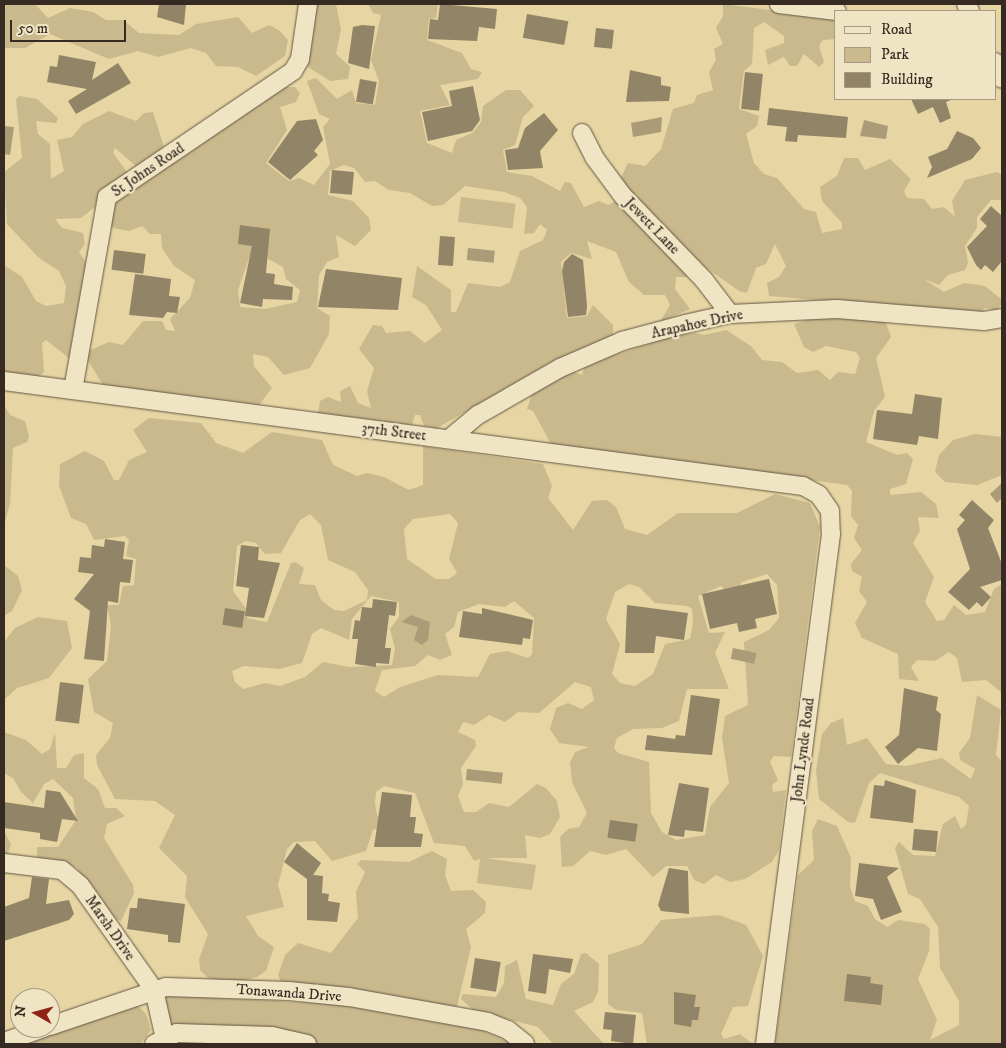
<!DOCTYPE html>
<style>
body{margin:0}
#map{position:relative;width:1006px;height:1048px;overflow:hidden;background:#e7d6a3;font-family:"IM FELL DW Pica",serif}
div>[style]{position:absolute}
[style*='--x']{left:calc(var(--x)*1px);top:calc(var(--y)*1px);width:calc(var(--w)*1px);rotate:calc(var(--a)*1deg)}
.green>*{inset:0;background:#c9b98d;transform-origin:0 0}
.water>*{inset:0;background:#ab9c77;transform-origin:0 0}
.building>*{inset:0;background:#928466;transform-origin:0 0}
.roads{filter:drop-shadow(0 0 1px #625643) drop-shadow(0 0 1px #625643)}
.minor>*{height:18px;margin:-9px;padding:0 9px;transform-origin:9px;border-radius:9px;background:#efe4c3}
span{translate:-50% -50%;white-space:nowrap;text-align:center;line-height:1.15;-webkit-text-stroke:4.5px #efe4c3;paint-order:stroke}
.street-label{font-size:15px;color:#362b23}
.frame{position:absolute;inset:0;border:5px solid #362b23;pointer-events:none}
.legend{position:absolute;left:834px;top:10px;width:162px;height:90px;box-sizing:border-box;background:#efe4c3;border:1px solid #a59a83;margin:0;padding:6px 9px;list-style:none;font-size:15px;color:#362b23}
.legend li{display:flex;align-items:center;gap:10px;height:25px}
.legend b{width:25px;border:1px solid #a59a83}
.north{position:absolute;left:10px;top:988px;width:50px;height:50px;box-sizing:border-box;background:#efe4c3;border:1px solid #a59a83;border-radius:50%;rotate:277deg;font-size:14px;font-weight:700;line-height:20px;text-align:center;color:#362b23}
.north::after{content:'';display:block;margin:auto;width:18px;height:22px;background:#8f2418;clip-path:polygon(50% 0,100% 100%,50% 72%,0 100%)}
.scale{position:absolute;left:10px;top:20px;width:116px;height:22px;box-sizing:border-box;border:2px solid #362b23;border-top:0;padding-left:6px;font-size:15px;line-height:18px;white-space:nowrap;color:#362b23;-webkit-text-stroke:4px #efe4c3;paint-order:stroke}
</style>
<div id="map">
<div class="green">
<i style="clip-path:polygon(4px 4px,35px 4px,48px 18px,70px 8px,93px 12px,106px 20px,123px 20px,139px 33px,179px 35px,196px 24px,238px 17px,252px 33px,269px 25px,280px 31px,288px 40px,285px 56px,256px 76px,238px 67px,216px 66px,206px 53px,191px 48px,158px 57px,138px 51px,109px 59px,50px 34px,25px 48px,4px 48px)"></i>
<i style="clip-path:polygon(316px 4px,336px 4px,341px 29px,336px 54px,350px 67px,348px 79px,330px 81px,308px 67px)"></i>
<i style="clip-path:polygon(evenodd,368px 4px,438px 4px,436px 18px,429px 19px,427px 40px,462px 53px,471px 69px,482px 72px,478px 79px,440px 85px,450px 105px,420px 111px,427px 143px,452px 153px,456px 140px,472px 133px,481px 122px,483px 106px,506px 90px,520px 90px,534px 106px,523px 117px,515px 145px,503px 150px,507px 172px,532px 176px,560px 191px,565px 182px,571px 183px,584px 207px,599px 201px,608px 205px,618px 200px,690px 277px,676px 277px,675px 289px,690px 309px,660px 322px,670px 305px,665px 295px,644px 295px,629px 282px,616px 252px,587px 241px,592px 259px,571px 253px,561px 262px,567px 318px,587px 316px,593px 305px,613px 325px,613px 337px,550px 364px,437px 428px,424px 426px,420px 415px,415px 415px,412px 425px,318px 413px,320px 401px,328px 397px,341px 402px,340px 391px,350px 386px,358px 403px,371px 408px,367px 391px,374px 368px,359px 349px,373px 325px,382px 326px,386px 333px,410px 331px,425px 343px,442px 330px,426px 305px,412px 297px,417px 266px,451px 290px,451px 312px,456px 312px,468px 283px,500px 287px,510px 282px,520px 251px,543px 240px,547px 230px,540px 224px,534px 233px,524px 234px,527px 207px,520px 198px,504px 192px,465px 186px,443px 205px,432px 206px,410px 193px,389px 190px,375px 181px,365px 182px,354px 168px,344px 165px,330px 171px,328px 195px,353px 201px,369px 218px,371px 230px,355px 246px,336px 235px,339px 257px,327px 262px,319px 275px,317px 308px,330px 316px,329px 334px,310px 368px,284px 375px,268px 357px,253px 354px,254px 366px,272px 388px,259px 405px,103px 385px,87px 359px,88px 351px,109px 342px,123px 345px,143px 321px,162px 321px,166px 330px,175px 331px,170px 319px,190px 298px,195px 280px,174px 266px,162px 248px,161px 234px,150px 234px,142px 226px,129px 231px,113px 228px,109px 224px,115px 203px,285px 87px,295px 87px,300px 93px,296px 102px,280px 107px,287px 130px,266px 163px,289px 181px,299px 178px,314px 185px,330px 164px,323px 127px,330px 119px,319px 114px,307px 81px,316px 78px,337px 99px,352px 90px,356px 103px,375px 105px,379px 81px,371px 60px,381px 15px,373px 13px,368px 4px,252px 250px,283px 267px,286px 279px,300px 290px,297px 302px,265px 309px,240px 307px,238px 290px,252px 250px)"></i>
<i style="clip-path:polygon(723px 4px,835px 18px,835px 39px,823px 40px,819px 46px,824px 62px,819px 67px,804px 54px,797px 66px,790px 66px,784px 57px,768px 65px,765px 50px,784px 43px,784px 36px,764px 22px,754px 28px,752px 64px,744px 71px,739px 109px,759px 116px,757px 126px,746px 134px,754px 163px,764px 174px,777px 178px,804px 209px,816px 212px,822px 233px,842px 229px,842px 223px,822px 201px,820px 187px,837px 176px,844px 158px,858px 158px,865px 170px,890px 159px,911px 179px,904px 191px,907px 198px,924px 199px,932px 209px,944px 207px,955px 217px,952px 201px,965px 180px,997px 172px,1002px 175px,1002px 200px,991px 200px,977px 217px,977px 228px,965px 246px,968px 263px,965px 270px,948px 275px,939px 285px,924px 279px,944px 292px,964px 283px,985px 286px,1001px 299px,1002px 286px,1002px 303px,997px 310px,984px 308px,981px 314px,769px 296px,767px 283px,779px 277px,786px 266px,775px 244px,766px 264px,756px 268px,747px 293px,739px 291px,698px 262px,619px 182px,628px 163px,645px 166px,661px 149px,673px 109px,694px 103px,697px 95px,713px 90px,709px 72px,716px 60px,714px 49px,723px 44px,716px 28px,723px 16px)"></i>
<i style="clip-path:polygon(19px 96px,37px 99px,58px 118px,56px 123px,36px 121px,38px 134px,50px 144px,51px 179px,64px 171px,57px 140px,72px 137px,83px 124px,109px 111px,136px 121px,144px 113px,153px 112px,164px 147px,136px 166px,115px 148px,113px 153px,127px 172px,100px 191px,95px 207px,81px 218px,55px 219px,62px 228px,83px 233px,85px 244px,79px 252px,86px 262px,69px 358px,46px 340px,42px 343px,44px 372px,39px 376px,4px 372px,4px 265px,22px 277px,36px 301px,46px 306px,64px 303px,66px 286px,59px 271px,39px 258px,7px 224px,4px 172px,22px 158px,16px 100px)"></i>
<i style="left:461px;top:197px;width:55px;height:25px;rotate:7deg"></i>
<i style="clip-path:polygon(820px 316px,885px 320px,891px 337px,876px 358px,885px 397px,874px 411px,866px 442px,897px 455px,907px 453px,913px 459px,906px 484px,890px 489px,890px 495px,921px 492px,936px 504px,939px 518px,918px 517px,920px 531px,913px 543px,934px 577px,925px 602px,937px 621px,944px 620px,954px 605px,966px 615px,985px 612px,994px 589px,1002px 584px,1002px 693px,986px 680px,962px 682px,957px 658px,949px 652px,935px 661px,917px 660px,911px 667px,919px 681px,899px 679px,898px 654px,862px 638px,855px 623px,867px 602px,859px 591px,862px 577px,852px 571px,851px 564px,862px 550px,854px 538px,858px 525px,851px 516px,852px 491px,847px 485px,551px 444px,533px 411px,527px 409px,533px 391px,571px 371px,582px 375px,585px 365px,687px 331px,704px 335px,726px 330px,751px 346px,762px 360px,782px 362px,797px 373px,818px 370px,830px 380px,838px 372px,855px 374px,860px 358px,856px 352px,826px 346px,813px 352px,804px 347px,794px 324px)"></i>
<i style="clip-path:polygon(4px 405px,10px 415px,25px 421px,29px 437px,27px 442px,13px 448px,10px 504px,4px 525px)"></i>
<i style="clip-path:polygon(evenodd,149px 418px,201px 423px,216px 443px,243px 453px,272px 432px,322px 440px,333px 465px,357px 476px,367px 473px,384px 477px,409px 490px,423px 485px,423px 446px,543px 464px,552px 486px,548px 498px,573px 530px,592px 501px,607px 500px,616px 507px,625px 529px,647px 535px,678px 513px,737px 513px,775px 494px,810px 503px,820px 527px,791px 757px,774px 756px,770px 762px,778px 780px,772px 785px,773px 792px,786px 790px,779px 850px,772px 862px,745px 879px,730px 882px,716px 875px,704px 884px,694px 880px,687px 866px,666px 866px,653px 877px,626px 849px,606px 855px,590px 851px,573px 866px,562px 867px,560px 837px,568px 829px,579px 827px,587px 813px,572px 782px,570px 763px,575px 752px,589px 747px,559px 743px,550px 729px,556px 708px,568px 703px,582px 709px,594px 700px,591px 687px,575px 682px,539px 713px,518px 712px,505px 722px,489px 715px,474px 725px,463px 722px,458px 732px,475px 740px,476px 746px,461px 768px,463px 784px,458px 796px,464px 812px,476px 812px,489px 803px,509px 807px,537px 784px,546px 788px,557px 801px,560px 817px,550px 834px,540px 838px,525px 835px,527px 858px,485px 858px,536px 865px,532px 890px,477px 883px,480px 859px,474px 861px,465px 846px,434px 843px,415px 793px,384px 786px,376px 792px,375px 803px,377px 815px,387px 824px,373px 830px,366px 851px,332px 861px,315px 841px,294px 842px,287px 849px,278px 885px,284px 907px,246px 916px,258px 936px,274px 947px,266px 971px,257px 977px,235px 982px,208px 978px,200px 970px,199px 959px,208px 934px,185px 897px,187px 876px,159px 848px,175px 815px,155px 801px,115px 799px,97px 765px,96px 755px,110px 738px,113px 723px,94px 712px,88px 679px,107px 661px,111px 626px,107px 605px,119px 605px,123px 586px,134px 585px,136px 559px,126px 556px,129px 540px,125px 536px,94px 540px,86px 524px,71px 518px,59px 486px,60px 464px,85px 451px,104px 461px,114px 480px,119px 480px,129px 460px,147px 452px,133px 430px,149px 418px,310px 514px,321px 525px,328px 560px,355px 572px,368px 590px,367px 600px,344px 611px,334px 610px,321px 600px,315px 585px,299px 584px,304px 568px,296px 562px,291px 563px,267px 622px,247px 618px,247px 610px,233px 591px,237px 546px,246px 541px,256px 543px,265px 554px,281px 553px,300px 520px,310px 514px,149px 418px,450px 514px,458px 523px,449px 559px,457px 573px,449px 579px,436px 579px,407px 559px,404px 529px,413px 519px,450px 514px,149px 418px,767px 574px,777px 585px,779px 618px,769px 630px,744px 642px,748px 705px,725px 716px,722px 738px,729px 783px,710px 807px,705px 835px,676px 840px,662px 832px,651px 813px,649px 762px,618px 753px,614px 748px,617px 738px,633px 729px,662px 728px,679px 721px,687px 689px,729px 689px,715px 653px,725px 632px,709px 633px,698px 596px,721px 586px,732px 597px,742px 582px,767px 574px,149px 418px,629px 584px,639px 587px,655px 603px,687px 606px,692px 609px,693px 622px,690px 639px,665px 644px,653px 674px,635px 686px,620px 683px,612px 674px,620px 644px,606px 619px,615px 592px,629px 584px,149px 418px,371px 596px,399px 602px,399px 617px,390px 629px,395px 649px,392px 665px,349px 667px,323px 662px,305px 677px,280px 686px,265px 683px,243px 689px,235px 682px,232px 671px,244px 666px,279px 669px,302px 663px,312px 634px,321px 628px,349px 640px,352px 619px,371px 596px,149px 418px,514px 601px,534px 618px,532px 654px,528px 658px,507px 651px,490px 654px,478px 677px,438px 675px,400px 687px,384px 697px,375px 691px,382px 670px,415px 666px,428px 655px,440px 660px,452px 655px,445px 634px,454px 627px,458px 612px,479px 604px,505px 607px,514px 601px)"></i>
<i style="clip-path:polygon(975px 434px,1002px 437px,1002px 475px,977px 485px,945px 482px,935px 472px,939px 455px,953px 440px)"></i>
<i style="clip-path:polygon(4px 565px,18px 576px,22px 590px,12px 611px,4px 616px)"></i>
<i style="clip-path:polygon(38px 617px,67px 621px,72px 648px,49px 678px,17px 688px,4px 700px,4px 642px,15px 628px)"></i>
<i style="clip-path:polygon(977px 695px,1001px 710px,996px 755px,1002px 762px,1002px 1044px,775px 1044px,798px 875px,814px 860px,812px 831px,818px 819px,837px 826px,851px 858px,850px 887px,855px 901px,868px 906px,875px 919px,887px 927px,898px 920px,925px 924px,930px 929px,929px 951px,918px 979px,937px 1020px,930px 1040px,959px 1025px,959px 1001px,940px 968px,938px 927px,920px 899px,908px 894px,895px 848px,899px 842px,913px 855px,935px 856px,943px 824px,955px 816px,961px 829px,966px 825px,969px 806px,959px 797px,880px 773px,869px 783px,855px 823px,848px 822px,819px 799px,816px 770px,822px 734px,831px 723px,843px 718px,847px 745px,867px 738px,886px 764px,906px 766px,942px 758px,971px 779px,975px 769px,960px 760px,959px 753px,970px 738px)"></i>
<i style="clip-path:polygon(4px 732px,26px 740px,42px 754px,50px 749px,55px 733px,57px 768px,66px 768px,74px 755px,84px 753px,84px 778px,98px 789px,105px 808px,116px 808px,125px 816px,107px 824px,104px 838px,133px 885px,134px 893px,121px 921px,114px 919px,76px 867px,37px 860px,37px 847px,58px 847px,76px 820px,73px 798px,53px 779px,44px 784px,33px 803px,21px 792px,13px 778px,4px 773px)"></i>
<i style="clip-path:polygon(4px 831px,11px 844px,7px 856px,4px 855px)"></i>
<i style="clip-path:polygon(432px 851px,447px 859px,445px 875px,451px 891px,473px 890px,486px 902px,485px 913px,466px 929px,471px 947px,456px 1011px,282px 984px,278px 975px,285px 955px,298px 943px,331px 953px,358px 918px,356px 892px,365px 872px,357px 864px,361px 860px,409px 862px)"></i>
<i style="clip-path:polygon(719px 915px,746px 925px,763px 956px,748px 1006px,733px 1007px,721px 1034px,724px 1039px,740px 1034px,753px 1044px,647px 1044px,642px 1013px,616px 1010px,608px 1004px,608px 955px,642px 944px,661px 920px)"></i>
<i style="clip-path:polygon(586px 953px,599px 964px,598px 992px,593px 1002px,574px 1011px,604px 1044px,553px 1044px,538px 1027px,473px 1010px,461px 999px,463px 994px,496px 997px,504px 983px,505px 966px,517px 960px,526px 999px,553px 1005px,561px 984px,574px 974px,581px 954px)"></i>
<i style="clip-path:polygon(170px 995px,345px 1005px,479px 1029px,513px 1044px,320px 1044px,292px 1035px,176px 1027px,171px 1025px,162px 1000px)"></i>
<i style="clip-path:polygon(137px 1005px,146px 1014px,151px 1030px,140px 1044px,22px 1044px)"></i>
<i style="clip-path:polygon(177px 1041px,271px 1044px,168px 1044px)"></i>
</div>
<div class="water">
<i style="clip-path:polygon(662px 117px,661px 132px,633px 137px,631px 123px)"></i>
<i style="clip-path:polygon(864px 120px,888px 126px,886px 139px,860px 136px)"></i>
<i style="clip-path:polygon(4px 126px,14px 127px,10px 155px,4px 154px)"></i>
<i style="left:468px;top:248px;width:27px;height:12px;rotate:6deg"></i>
<i style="clip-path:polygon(1002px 483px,1002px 498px,997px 503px,990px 494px)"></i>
<i style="clip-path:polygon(411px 615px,430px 622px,428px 640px,422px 645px,414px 640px,418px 627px,402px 622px)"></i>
<i style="left:733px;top:648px;width:24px;height:11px;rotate:12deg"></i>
<i style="left:467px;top:769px;width:36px;height:11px;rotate:6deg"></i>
</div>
<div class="building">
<i style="clip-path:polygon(159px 4px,186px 4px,184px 25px,157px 17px)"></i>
<i style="clip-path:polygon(440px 4px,497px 9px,495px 29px,479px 27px,477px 41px,428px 39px,430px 19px,438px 20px)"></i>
<i style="left:527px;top:14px;width:42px;height:24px;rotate:10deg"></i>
<i style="clip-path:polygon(362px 25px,375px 26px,369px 69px,348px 63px,353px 27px)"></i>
<i style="left:596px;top:28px;width:18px;height:19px;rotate:6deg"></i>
<i style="clip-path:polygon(59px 55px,96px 62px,92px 80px,118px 63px,131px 83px,76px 114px,68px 101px,87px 89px,47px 82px,50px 66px,57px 67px)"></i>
<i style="clip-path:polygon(630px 70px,661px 77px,661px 85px,671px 87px,669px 101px,626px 102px)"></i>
<i style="left:745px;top:72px;width:18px;height:37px;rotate:6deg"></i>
<i style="left:360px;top:79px;width:17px;height:23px;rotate:10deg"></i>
<i style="clip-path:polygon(473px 86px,480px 120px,472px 131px,428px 141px,422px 112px,452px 106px,449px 91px)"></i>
<i style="clip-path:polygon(911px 99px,953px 99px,946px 102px,951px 118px,940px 123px,933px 107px,918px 114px)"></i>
<i style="clip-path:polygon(769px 108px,848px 117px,846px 138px,798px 135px,797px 142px,785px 141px,787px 127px,767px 125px)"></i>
<i style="clip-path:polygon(544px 113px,558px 130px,540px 151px,543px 168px,508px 170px,505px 150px,518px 148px,525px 128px)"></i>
<i style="clip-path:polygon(316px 119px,323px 140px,314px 151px,318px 155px,290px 180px,268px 162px,297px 121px)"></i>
<i style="clip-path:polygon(957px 131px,973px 138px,981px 148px,972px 159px,927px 178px,932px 167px,928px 157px,947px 149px)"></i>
<i style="left:332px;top:170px;width:22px;height:23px;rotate:5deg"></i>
<i style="clip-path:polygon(991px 206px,1002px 216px,1002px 261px,993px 272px,985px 265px,981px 270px,976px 265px,967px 247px,987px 226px,980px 219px)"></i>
<i style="clip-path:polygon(240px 225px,270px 229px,266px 273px,275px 274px,274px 284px,293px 287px,292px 300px,263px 299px,262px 307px,240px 303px,252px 246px,238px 244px)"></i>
<i style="left:440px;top:236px;width:15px;height:29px;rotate:4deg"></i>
<i style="left:114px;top:250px;width:32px;height:20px;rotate:7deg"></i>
<i style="clip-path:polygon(572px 254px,583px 260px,587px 306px,586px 315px,568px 317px,562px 271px,564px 262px)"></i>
<i style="clip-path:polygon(326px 269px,402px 278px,398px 310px,318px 307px)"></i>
<i style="clip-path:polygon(135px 274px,171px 279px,169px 296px,180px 297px,177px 313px,167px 312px,163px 318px,129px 315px)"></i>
<i style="clip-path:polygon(915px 394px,942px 398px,938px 439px,919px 436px,917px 445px,873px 439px,877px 410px,912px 414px)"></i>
<i style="clip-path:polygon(972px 500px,994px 520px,988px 528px,1002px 564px,1002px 580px,980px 587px,991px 597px,982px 607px,977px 602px,969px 610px,948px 592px,970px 569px,957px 529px,965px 520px,959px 515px)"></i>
<i style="clip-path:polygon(105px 539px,125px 542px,123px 559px,133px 560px,130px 583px,120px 582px,118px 603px,108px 601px,104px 661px,84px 659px,90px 611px,74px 599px,94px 574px,78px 572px,80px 557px,91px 558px,92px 545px,104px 547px)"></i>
<i style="clip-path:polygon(241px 545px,259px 547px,258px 560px,280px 563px,264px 618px,245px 616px,249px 588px,236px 586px)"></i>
<i style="clip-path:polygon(769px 579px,777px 614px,755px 619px,757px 628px,739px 632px,737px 623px,710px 629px,702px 594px)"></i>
<i style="clip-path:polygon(373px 599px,397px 602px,395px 616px,389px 615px,385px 648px,391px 648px,389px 664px,376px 663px,376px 667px,355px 664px,358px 639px,352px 639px,355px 620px,360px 621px,362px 607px,372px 608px)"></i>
<i style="clip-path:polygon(627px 605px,688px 613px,684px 640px,656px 636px,654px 653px,625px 653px)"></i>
<i style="left:225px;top:608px;width:20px;height:17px;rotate:9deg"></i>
<i style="clip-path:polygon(482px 608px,533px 620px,530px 639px,523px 638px,522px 645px,459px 637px,463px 611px,482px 614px)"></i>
<i style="left:60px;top:682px;width:24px;height:39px;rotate:7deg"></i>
<i style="clip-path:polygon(904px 688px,938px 697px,936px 710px,941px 714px,937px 751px,918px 748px,898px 764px,885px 747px,899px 735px)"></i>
<i style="clip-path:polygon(691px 695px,720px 699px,712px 755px,645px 750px,647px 735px,675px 739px,676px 735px,685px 736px)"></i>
<i style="clip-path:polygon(885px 780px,916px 790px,913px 823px,870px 818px,874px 785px,884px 786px)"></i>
<i style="clip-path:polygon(679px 783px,709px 788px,703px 832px,685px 830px,684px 837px,668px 835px)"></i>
<i style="clip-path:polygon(46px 790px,60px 792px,78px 821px,62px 819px,57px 842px,40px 839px,40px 833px,4px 828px,4px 802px,44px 808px)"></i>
<i style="clip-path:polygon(382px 792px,412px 795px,410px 817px,416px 817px,414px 833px,423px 834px,421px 847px,374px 847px)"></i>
<i style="left:610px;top:820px;width:28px;height:18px;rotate:8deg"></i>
<i style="left:914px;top:829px;width:24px;height:21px;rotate:5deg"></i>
<i style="clip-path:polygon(297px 843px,321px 863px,313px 875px,323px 876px,322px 893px,329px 894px,328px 901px,340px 903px,337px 922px,307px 920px,307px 879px,284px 862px)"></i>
<i style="clip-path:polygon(859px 863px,899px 868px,887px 877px,902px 912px,881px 920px,873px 899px,855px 896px)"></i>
<i style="clip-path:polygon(669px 868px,688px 871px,689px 914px,661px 911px,658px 905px)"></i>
<i style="clip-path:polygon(32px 877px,49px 879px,46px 904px,69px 900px,74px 914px,69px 920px,4px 941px,4px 907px,29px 898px)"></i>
<i style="clip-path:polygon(138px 898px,185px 904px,180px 943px,168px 942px,168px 935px,127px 929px,130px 908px,137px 908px)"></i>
<i style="clip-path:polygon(533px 954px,573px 959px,570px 973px,549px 969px,546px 994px,528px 991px)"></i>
<i style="left:475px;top:958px;width:26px;height:30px;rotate:9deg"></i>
<i style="clip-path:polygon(847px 974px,871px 977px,870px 983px,883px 985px,881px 1005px,844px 1001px)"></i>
<i style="clip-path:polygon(674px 992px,696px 995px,694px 1007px,700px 1007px,698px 1020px,692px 1020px,691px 1027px,674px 1024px)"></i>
<i style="clip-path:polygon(605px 1012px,636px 1015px,633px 1044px,611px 1041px,612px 1030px,603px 1029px)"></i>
</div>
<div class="roads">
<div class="minor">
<i style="--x:779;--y:4;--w:58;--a:6.9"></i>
<i style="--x:966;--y:4;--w:8;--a:60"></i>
<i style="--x:995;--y:62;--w:18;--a:68"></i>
<i style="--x:582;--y:133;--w:27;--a:63"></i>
<i style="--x:594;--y:157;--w:49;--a:53.4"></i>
<i style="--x:623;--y:196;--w:117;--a:46"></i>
<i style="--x:704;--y:280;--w:43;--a:52.6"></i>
<i style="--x:4;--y:381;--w:806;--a:7.49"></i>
<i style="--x:803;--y:486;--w:18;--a:29"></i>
<i style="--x:819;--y:495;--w:19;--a:55"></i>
<i style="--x:830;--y:511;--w:23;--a:88"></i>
<i style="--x:831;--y:534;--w:514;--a:97.37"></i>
<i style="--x:73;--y:390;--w:196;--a:-80"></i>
<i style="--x:107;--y:197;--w:225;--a:-34.1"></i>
<i style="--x:293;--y:71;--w:14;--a:-60"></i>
<i style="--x:300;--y:59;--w:56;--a:-81.7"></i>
<i style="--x:449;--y:439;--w:38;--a:-40"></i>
<i style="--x:478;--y:415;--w:95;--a:-29.8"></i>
<i style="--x:560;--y:368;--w:68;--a:-23.5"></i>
<i style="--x:622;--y:341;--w:65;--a:-15.1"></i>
<i style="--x:685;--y:324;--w:46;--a:-12.5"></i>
<i style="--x:730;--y:314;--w:107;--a:-2.7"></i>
<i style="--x:837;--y:309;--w:147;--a:4.7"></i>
<i style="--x:984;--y:321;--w:18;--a:-9"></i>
<i style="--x:4;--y:863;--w:58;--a:6.9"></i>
<i style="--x:62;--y:870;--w:23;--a:40"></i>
<i style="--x:80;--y:885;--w:128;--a:54.8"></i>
<i style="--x:154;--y:990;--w:50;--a:77.3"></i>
<i style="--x:50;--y:1026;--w:122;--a:-18.6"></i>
<i style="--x:166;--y:987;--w:123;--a:1.9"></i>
<i style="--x:289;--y:991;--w:60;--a:5.7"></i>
<i style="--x:349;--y:997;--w:141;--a:10.2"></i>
<i style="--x:488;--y:1022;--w:22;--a:22"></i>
<i style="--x:508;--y:1030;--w:22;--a:39"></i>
<i style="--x:4;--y:1042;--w:42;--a:-19.3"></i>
<i style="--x:154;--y:1044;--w:25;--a:-26"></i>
<i style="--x:177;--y:1033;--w:95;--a:1.8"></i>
<i style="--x:272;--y:1036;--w:36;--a:13"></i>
</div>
</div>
<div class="street-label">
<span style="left:148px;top:170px;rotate:-34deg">St Johns Road</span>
<span style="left:652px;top:226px;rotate:46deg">Jewett Lane</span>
<span style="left:697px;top:324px;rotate:-12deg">Arapahoe Drive</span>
<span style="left:394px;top:432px;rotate:7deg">37th Street</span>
<span style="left:803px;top:750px;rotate:-83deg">John Lynde Road</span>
<span style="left:110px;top:928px;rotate:55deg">Marsh Drive</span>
<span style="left:289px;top:993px;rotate:4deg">Tonawanda Drive</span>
</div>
<div class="frame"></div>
<ul class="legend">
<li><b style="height:6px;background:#efe4c3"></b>Road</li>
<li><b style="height:14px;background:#c9b98d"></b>Park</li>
<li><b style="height:14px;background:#928466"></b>Building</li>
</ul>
<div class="north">N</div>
<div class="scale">50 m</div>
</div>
